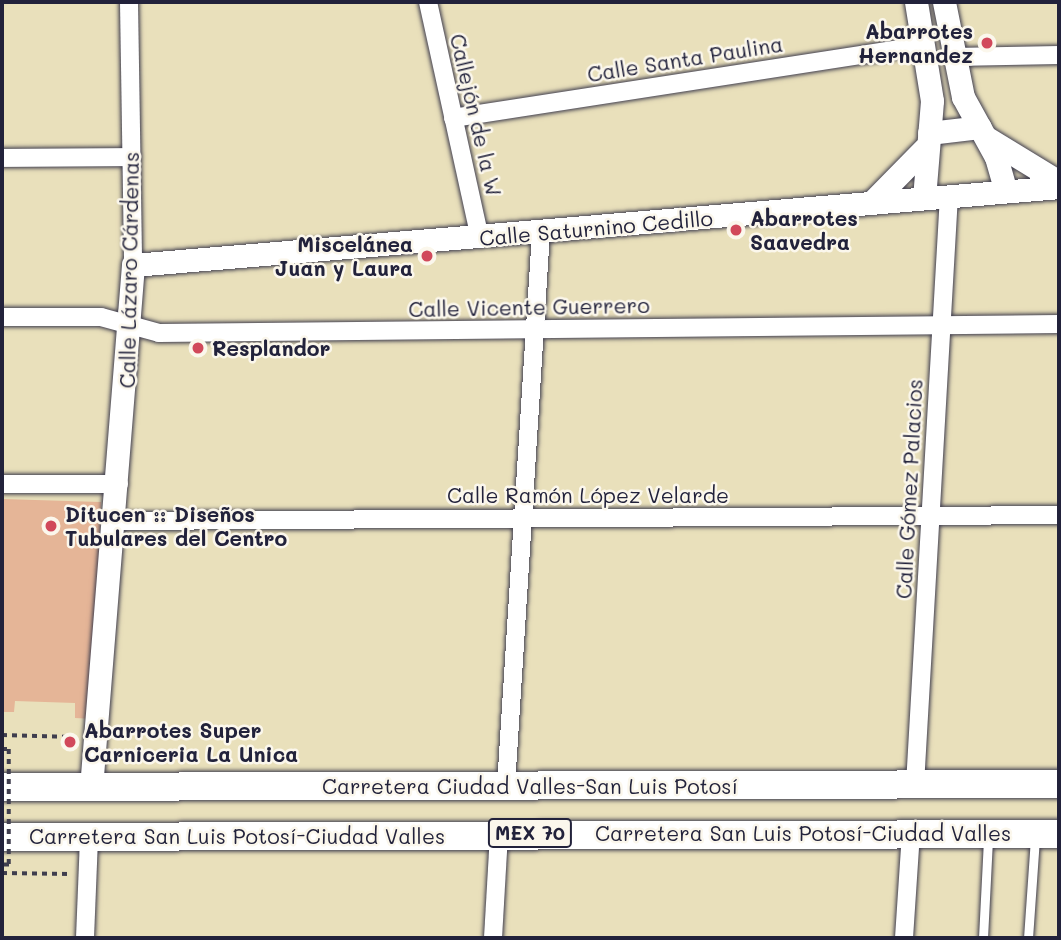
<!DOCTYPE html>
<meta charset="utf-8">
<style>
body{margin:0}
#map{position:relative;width:1061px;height:940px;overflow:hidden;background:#e9e0bb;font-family:Mali,sans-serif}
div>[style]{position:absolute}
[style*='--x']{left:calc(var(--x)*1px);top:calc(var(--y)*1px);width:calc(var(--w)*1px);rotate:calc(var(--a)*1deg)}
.building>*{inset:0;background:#e5b597}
.path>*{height:3.5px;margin-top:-1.75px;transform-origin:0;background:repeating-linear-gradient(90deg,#403e4e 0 5px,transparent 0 10px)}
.roads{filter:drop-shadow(0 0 2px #403e4e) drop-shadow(0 0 2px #403e4e)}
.service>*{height:9px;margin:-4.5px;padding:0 4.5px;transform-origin:4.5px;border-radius:4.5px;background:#fff}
.minor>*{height:18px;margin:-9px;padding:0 9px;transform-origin:9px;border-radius:9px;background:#fff}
.tertiary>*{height:23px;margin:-11.5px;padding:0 11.5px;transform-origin:11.5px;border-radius:11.5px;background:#fff}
.primary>*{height:28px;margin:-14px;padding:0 14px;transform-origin:14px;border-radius:14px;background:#fff}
.path-bridge>*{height:3.5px;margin-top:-1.75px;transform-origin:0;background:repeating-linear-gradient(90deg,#403e4e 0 5px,transparent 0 10px)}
.dots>*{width:19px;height:19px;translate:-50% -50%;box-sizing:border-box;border:4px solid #fbf7ec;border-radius:50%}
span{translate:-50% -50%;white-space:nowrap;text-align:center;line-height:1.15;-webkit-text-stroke:5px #fbf7ec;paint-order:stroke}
.shield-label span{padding:2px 5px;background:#fbf7ec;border:2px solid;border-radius:5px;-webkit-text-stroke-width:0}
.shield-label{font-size:19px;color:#22223b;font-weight:700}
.poi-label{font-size:21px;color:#22223b;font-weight:700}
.right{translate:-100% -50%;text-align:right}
.left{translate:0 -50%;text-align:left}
.street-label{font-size:21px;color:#22223b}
.frame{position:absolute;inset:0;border:4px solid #22223b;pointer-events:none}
</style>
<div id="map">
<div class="building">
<i style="clip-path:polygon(2px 499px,101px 502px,94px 719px,75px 718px,75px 703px,15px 701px,14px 712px,2px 712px)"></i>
</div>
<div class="path">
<i style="--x:2;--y:735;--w:71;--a:1.6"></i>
<i style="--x:2;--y:873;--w:68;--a:0.8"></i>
</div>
<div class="roads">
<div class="service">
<i style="--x:983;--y:938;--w:100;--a:-87.1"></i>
<i style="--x:1028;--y:938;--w:99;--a:-86"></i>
</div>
<div class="minor">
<i style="--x:129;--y:2;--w:263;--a:89.1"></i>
<i style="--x:428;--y:2;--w:242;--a:77.6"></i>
<i style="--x:954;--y:57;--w:105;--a:-1.1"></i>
<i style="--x:453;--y:118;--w:477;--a:-8.8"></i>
<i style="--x:2;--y:158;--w:130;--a:-0.4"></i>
<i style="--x:2;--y:317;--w:99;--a:0"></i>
<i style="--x:101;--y:317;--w:60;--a:15.4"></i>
<i style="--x:159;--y:333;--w:900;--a:-0.57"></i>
<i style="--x:2;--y:484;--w:117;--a:0"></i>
<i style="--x:116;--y:521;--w:943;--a:-0.36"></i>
<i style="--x:915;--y:785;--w:590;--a:-86.7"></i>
<i style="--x:506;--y:786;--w:554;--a:-86.38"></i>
<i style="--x:85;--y:938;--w:101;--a:-87.7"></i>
<i style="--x:493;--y:938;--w:104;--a:-86.7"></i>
<i style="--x:904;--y:938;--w:106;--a:-86.2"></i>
</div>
<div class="tertiary">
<i style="--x:916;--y:2;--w:100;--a:80.8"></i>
<i style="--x:932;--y:101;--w:97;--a:94.7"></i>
<i style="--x:944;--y:2;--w:97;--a:78.7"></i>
<i style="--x:963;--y:97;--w:68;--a:61.2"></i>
<i style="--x:996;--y:157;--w:35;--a:74"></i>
<i style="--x:929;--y:133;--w:51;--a:-6.7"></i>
<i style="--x:987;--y:138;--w:84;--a:31.4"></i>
<i style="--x:871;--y:203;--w:76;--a:-45.5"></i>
<i style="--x:91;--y:788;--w:525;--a:-85.41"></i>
<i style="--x:133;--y:265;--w:929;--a:-4.81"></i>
</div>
<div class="primary">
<i style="--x:2;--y:787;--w:1057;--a:-0.16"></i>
<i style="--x:2;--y:837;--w:1057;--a:-0.16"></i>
</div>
</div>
<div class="path-bridge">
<i style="--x:2;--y:749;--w:7;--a:0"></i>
<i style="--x:9;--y:749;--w:116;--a:90"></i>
<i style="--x:9;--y:865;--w:7;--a:180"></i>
</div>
<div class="dots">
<i style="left:987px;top:43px;background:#d1495b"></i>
<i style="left:736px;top:230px;background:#d1495b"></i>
<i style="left:427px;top:256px;background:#d1495b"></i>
<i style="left:198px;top:348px;background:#d1495b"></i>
<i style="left:51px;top:526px;background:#d1495b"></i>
<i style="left:70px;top:742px;background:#d1495b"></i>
</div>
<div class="shield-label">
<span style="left:530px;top:833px">MEX 70</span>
</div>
<div class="poi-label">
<span class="right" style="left:973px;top:43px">Abarrotes<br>Hernandez</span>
<span class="left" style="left:750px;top:230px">Abarrotes<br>Saavedra</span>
<span class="right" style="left:413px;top:256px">Miscelánea<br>Juan y Laura</span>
<span class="left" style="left:212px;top:348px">Resplandor</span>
<span class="left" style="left:65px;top:526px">Ditucen :: Diseños<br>Tubulares del Centro</span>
<span class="left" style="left:84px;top:742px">Abarrotes Super<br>Carniceria La Unica</span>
</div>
<div class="street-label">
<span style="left:685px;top:59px;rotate:-9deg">Calle Santa Paulina</span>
<span style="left:476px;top:115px;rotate:77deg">Callejón de la W</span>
<span style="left:596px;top:228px;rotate:-5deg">Calle Saturnino Cedillo</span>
<span style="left:129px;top:270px;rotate:-89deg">Calle Lázaro Cárdenas</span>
<span style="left:529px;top:307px;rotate:-1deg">Calle Vicente Guerrero</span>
<span style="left:909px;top:489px;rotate:-87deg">Calle Gómez Palacios</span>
<span style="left:588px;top:495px">Calle Ramón López Velarde</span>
<span style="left:530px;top:786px">Carretera Ciudad Valles-San Luis Potosí</span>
<span style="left:803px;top:833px">Carretera San Luis Potosí-Ciudad Valles</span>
<span style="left:237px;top:836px">Carretera San Luis Potosí-Ciudad Valles</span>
</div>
<div class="frame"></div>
</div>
